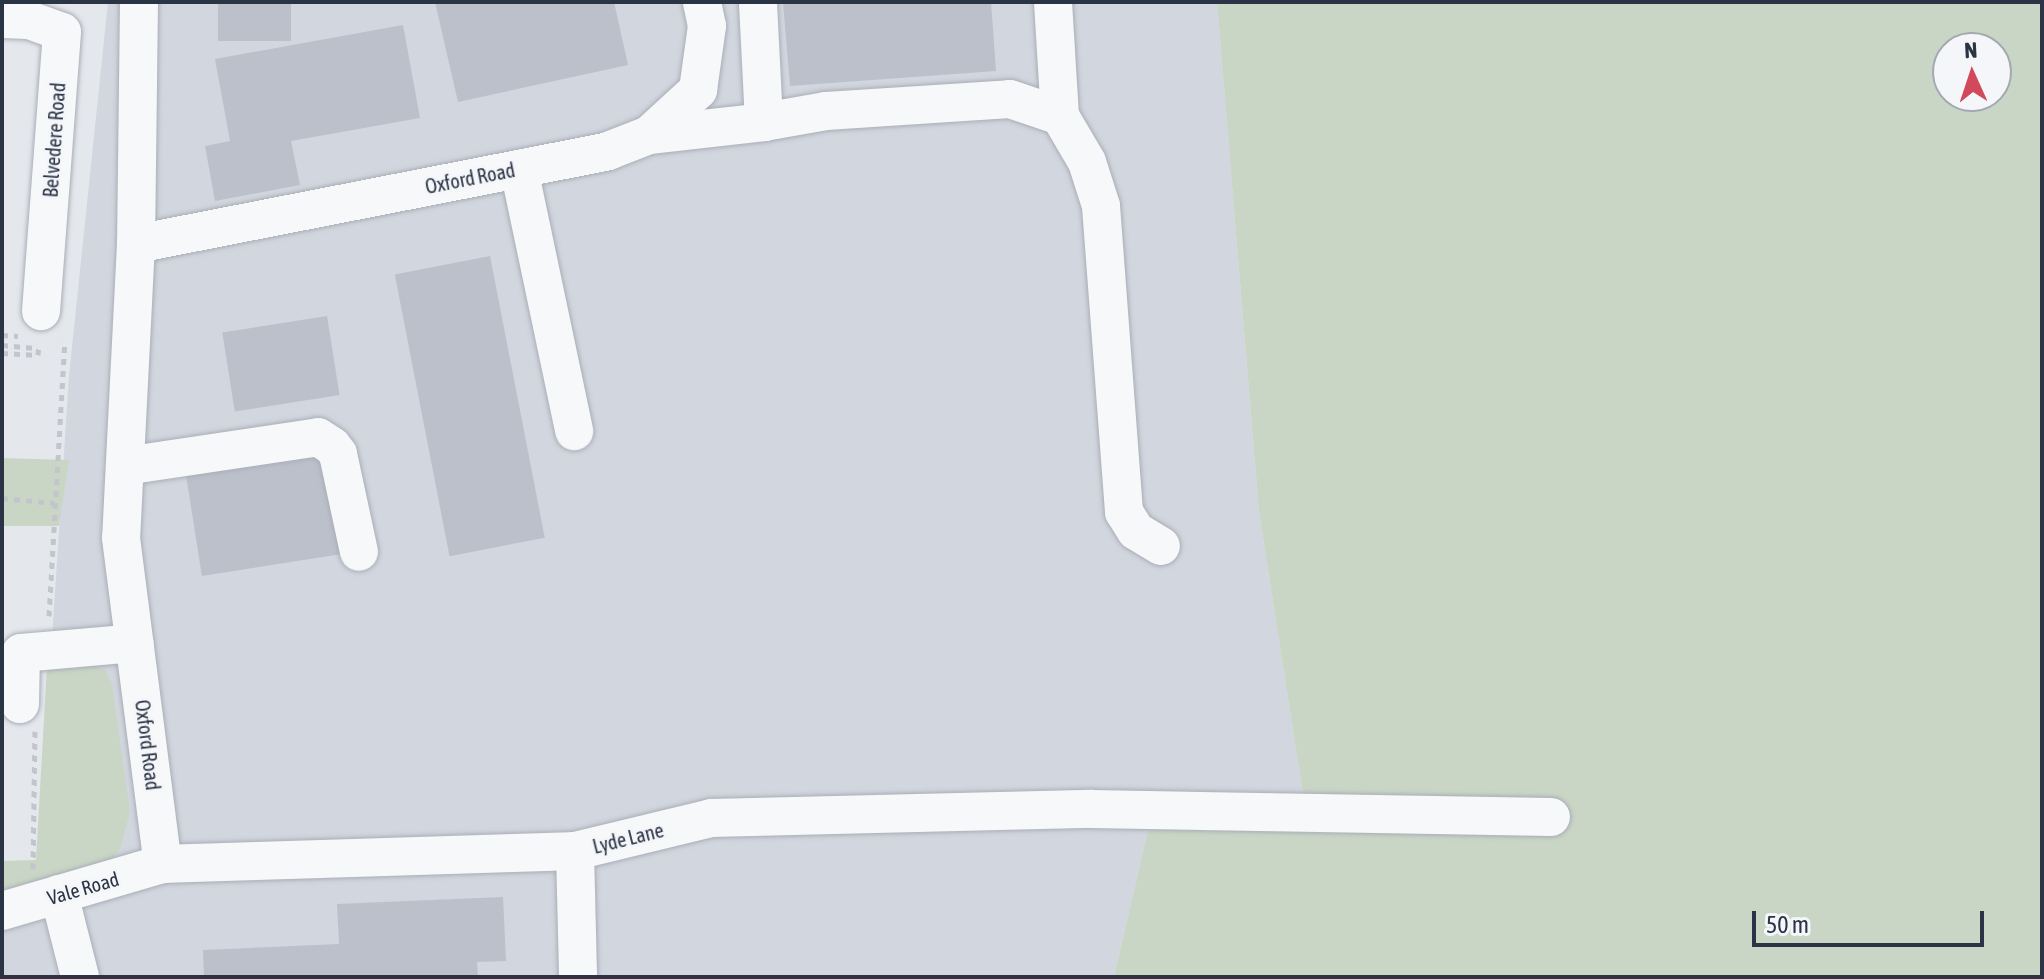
<!DOCTYPE html>
<style>
body{margin:0}
#map{position:relative;width:2044px;height:979px;overflow:hidden;background:#e4e7ec;font-family:"Asap Condensed",sans-serif}
div>[style]{position:absolute}
[style*='--x']{left:calc(var(--x)*1px);top:calc(var(--y)*1px);width:calc(var(--w)*1px);rotate:calc(var(--a)*1deg)}
.built>*{inset:0;background:#d2d6de}
.green>*{inset:0;background:#c9d6c5}
.building>*{inset:0;background:#bbc0ca;transform-origin:0 0}
.path>*{height:5px;margin-top:-2.5px;transform-origin:0;background:repeating-linear-gradient(90deg,#c2c5cb 0 6px,transparent 0 12px)}
.roads{filter:drop-shadow(0 0 2px #a9aeb7) drop-shadow(0 0 2px #a9aeb7)}
.minor>*{height:38px;margin:-19px;padding:0 19px;transform-origin:19px;border-radius:19px;background:#f7f8fa}
span{translate:-50% -50%;white-space:nowrap;text-align:center;line-height:1.15;-webkit-text-stroke:6px #f4f6f9;paint-order:stroke}
.street-label{font-size:20px;color:#2b3445}
.frame{position:absolute;inset:0;border:4px solid #2b3445;pointer-events:none}
.north{position:absolute;left:1932px;top:32px;width:80px;height:80px;box-sizing:border-box;background:#f4f6f9;border:2px solid #a4a8b1;border-radius:50%;rotate:357deg;font-size:22px;font-weight:700;line-height:32px;text-align:center;color:#2b3445}
.north::after{content:'';display:block;margin:auto;width:28px;height:36px;background:#d1495b;clip-path:polygon(50% 0,100% 100%,50% 72%,0 100%)}
.scale{position:absolute;left:1752px;top:911px;width:232px;height:36px;box-sizing:border-box;border:4px solid #2b3445;border-top:0;padding-left:10px;font-size:24px;line-height:28px;white-space:nowrap;color:#2b3445;-webkit-text-stroke:6px #f4f6f9;paint-order:stroke}
</style>
<div id="map">
<div class="built">
<i style="clip-path:polygon(108px 2px,1217px 2px,1259px 512px,1303px 794px,1156px 795px,1114px 977px,2px 977px,2px 881px,37px 871px,69px 376px)"></i>
</div>
<div class="green">
<i style="clip-path:polygon(evenodd,1217px 2px,2042px 2px,2042px 977px,1114px 977px,1156px 795px,1303px 794px,1259px 512px,1217px 2px,1948px 48px,1996px 48px,1996px 96px,1948px 96px,1948px 48px)"></i>
<i style="clip-path:polygon(2px 458px,69px 460px,59px 526px,2px 526px)"></i>
<i style="clip-path:polygon(82px 660px,105px 670px,112px 683px,130px 812px,120px 849px,107px 865px,2px 890px,2px 861px,36px 860px,47px 666px)"></i>
</div>
<div class="building">
<i style="left:218px;top:2px;width:73px;height:39px"></i>
<i style="clip-path:polygon(435px 2px,614px 2px,628px 65px,458px 102px)"></i>
<i style="clip-path:polygon(783px 2px,991px 2px,996px 71px,790px 86px)"></i>
<i style="clip-path:polygon(403px 25px,420px 118px,291px 141px,300px 185px,215px 201px,205px 146px,230px 141px,215px 59px)"></i>
<i style="left:490px;top:256px;width:287px;height:97px;rotate:79deg"></i>
<i style="left:327px;top:316px;width:80px;height:106px;rotate:81deg"></i>
<i style="left:326px;top:445px;width:110px;height:143px;rotate:81deg"></i>
<i style="clip-path:polygon(503px 897px,506px 961px,477px 962px,478px 977px,204px 977px,203px 950px,339px 944px,337px 904px)"></i>
</div>
<div class="path">
<i style="--x:2;--y:335;--w:16;--a:4"></i>
<i style="--x:2;--y:345;--w:36;--a:5"></i>
<i style="--x:2;--y:353;--w:36;--a:3"></i>
<i style="--x:38;--y:355;--w:11;--a:-85"></i>
<i style="--x:2;--y:498;--w:53;--a:5.4"></i>
<i style="--x:49;--y:616;--w:276;--a:-86.7"></i>
<i style="--x:33;--y:869;--w:138;--a:-89.2"></i>
</div>
<div class="roads">
<div class="minor">
<i style="--x:139;--y:2;--w:242;--a:90.7"></i>
<i style="--x:136;--y:244;--w:294;--a:92.9"></i>
<i style="--x:121;--y:538;--w:329;--a:82.7"></i>
<i style="--x:1053;--y:2;--w:114;--a:86.5"></i>
<i style="--x:2;--y:19;--w:27;--a:2"></i>
<i style="--x:29;--y:20;--w:35;--a:20"></i>
<i style="--x:62;--y:32;--w:280;--a:94.3"></i>
<i style="--x:764;--y:122;--w:63;--a:-10.1"></i>
<i style="--x:826;--y:111;--w:184;--a:-3.7"></i>
<i style="--x:1010;--y:99;--w:53;--a:18.8"></i>
<i style="--x:1060;--y:116;--w:53;--a:59.6"></i>
<i style="--x:1087;--y:162;--w:46;--a:72.3"></i>
<i style="--x:1101;--y:206;--w:307;--a:85.7"></i>
<i style="--x:1124;--y:512;--w:22;--a:58"></i>
<i style="--x:1136;--y:531;--w:29;--a:31"></i>
<i style="--x:649;--y:135;--w:116;--a:-6.4"></i>
<i style="--x:764;--y:122;--w:120;--a:-92.9"></i>
<i style="--x:519;--y:169;--w:268;--a:78.1"></i>
<i style="--x:136;--y:244;--w:481;--a:-11.1"></i>
<i style="--x:608;--y:151;--w:44;--a:-21.3"></i>
<i style="--x:649;--y:135;--w:67;--a:-42.6"></i>
<i style="--x:698;--y:90;--w:65;--a:-82"></i>
<i style="--x:707;--y:26;--w:25;--a:-102"></i>
<i style="--x:125;--y:466;--w:195;--a:-8.5"></i>
<i style="--x:318;--y:437;--w:17;--a:33"></i>
<i style="--x:332;--y:446;--w:10;--a:53"></i>
<i style="--x:338;--y:454;--w:100;--a:77.9"></i>
<i style="--x:20;--y:704;--w:51;--a:-88.9"></i>
<i style="--x:21;--y:653;--w:114;--a:-5"></i>
<i style="--x:575;--y:851;--w:126;--a:88.6"></i>
<i style="--x:59;--y:894;--w:86;--a:75.8"></i>
<i style="--x:2;--y:911;--w:168;--a:-16.3"></i>
<i style="--x:163;--y:864;--w:412;--a:-1.8"></i>
<i style="--x:575;--y:851;--w:140;--a:-13.6"></i>
<i style="--x:711;--y:818;--w:381;--a:-1.4"></i>
<i style="--x:1092;--y:809;--w:459;--a:1"></i>
</div>
</div>
<div class="street-label">
<span style="left:54px;top:140px;rotate:-86deg">Belvedere Road</span>
<span style="left:470px;top:178px;rotate:-11deg">Oxford Road</span>
<span style="left:148px;top:745px;rotate:83deg">Oxford Road</span>
<span style="left:628px;top:838px;rotate:-14deg">Lyde Lane</span>
<span style="left:83px;top:888px;rotate:-16deg">Vale Road</span>
</div>
<div class="frame"></div>
<div class="north">N</div>
<div class="scale">50 m</div>
</div>
